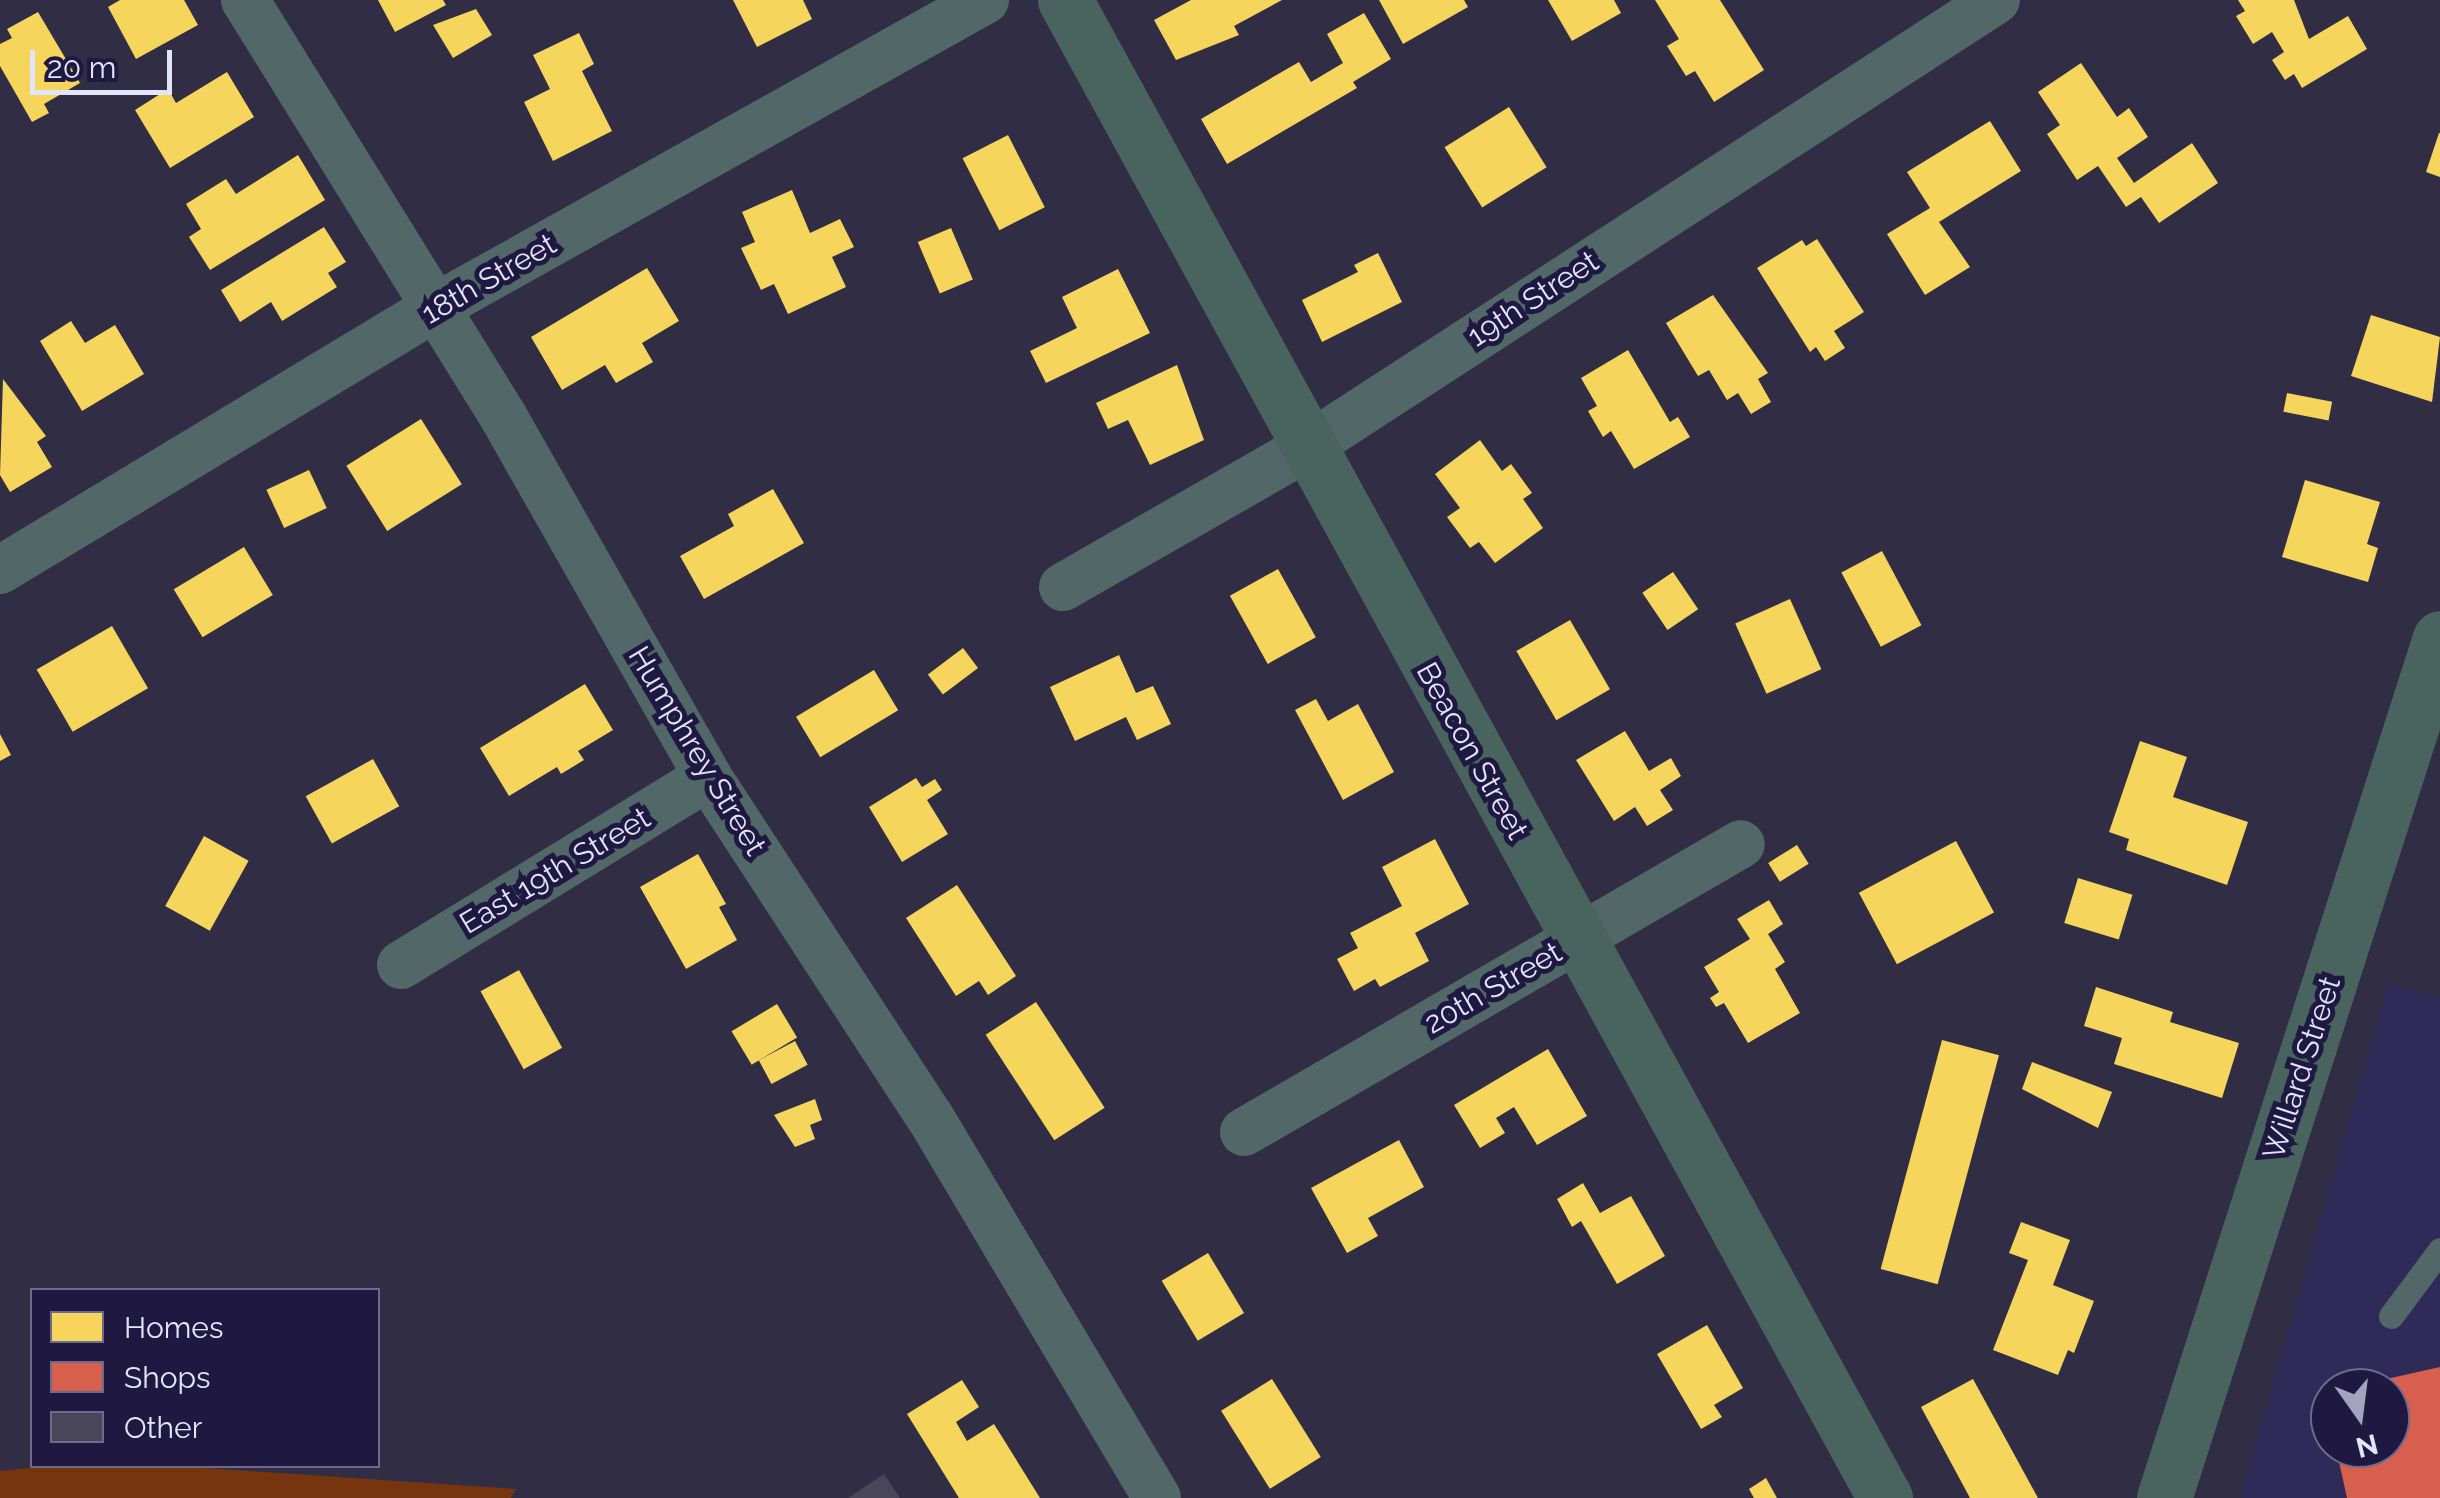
<!DOCTYPE html>
<style>
body{margin:0}
#map{position:relative;width:2440px;height:1498px;overflow:hidden;background:#302d44;font-family:Raleway,sans-serif}
div>[style]{position:absolute}
[style*='--x']{left:calc(var(--x)*1px);top:calc(var(--y)*1px);width:calc(var(--w)*1px);rotate:calc(var(--a)*1deg)}
.built>*{inset:0;background:#2f2a57}
.green>*{inset:0;background:#76350e}
.homes>*{inset:0;background:#f6d55c;transform-origin:0 0}
.shops>*{inset:0;background:#d6604d}
.building>*{inset:0;background:#484658}
.lane>*{height:25px;margin:-12.5px;padding:0 12.5px;transform-origin:12.5px;border-radius:12.5px;background:#526868}
.street>*{height:48px;margin:-24px;padding:0 24px;transform-origin:24px;border-radius:24px;background:#526868}
.secondary>*{height:55px;margin:-27.5px;padding:0 27.5px;transform-origin:27.5px;border-radius:27.5px;background:#49645f}
span{translate:-50% -50%;white-space:nowrap;text-align:center;line-height:1.15;-webkit-text-stroke:10px #1f1942;paint-order:stroke}
.street-label{font-size:30px;color:#e3e3fe}
.legend{position:absolute;left:30px;top:1288px;width:350px;height:180px;box-sizing:border-box;background:#1f1942;border:2px solid #6d6a8d;margin:0;padding:12px 18px;list-style:none;font-size:30px;color:#e3e3fe}
.legend li{display:flex;align-items:center;gap:20px;height:50px}
.legend b{width:50px;border:2px solid #6d6a8d}
.north{position:absolute;left:2310px;top:1368px;width:100px;height:100px;box-sizing:border-box;background:#1f1942;border:2px solid #6d6a8d;border-radius:50%;rotate:166deg;font-size:28px;font-weight:700;line-height:40px;text-align:center;color:#e3e3fe}
.north::after{content:'';display:block;margin:auto;width:35px;height:45px;background:#a4a3bd;clip-path:polygon(50% 0,100% 100%,50% 72%,0 100%)}
.scale{position:absolute;left:30px;top:50px;width:142px;height:45px;box-sizing:border-box;border:5px solid #e3e3fe;border-top:0;padding-left:12px;font-size:30px;line-height:35px;white-space:nowrap;color:#e3e3fe;-webkit-text-stroke:8px #1f1942;paint-order:stroke}
</style>
<div id="map">
<div class="built">
<i style="clip-path:polygon(evenodd,2389px 984px,2440px 998px,2440px 1498px,2240px 1498px,2389px 984px,2330px 1388px,2390px 1388px,2390px 1448px,2330px 1448px,2330px 1388px)"></i>
</div>
<div class="green">
<i style="clip-path:polygon(48px 1466px,176px 1466px,516px 1489px,511px 1498px,0 1498px,0 1471px)"></i>
</div>
<div class="homes">
<i style="clip-path:polygon(120px 0,184px 0,198px 25px,136px 59px,108px 7px)"></i>
<i style="clip-path:polygon(378px 0,443px 0,446px 5px,395px 32px)"></i>
<i style="clip-path:polygon(733px 0,803px 0,812px 19px,757px 47px)"></i>
<i style="clip-path:polygon(1191px 0,1282px 0,1234px 26px,1239px 35px,1176px 60px,1154px 20px)"></i>
<i style="clip-path:polygon(1379px 0,1464px 0,1468px 7px,1403px 44px)"></i>
<i style="clip-path:polygon(1548px 0,1614px 0,1621px 13px,1572px 41px)"></i>
<i style="clip-path:polygon(1655px 0,1720px 0,1764px 70px,1714px 102px,1695px 71px,1686px 76px,1667px 46px,1679px 39px)"></i>
<i style="clip-path:polygon(2238px 0,2294px 0,2309px 39px,2348px 16px,2367px 49px,2302px 88px,2294px 74px,2285px 80px,2272px 60px,2284px 52px,2272px 32px,2253px 44px,2236px 16px,2245px 11px)"></i>
<i style="clip-path:polygon(476px 9px,492px 35px,453px 58px,433px 25px)"></i>
<i style="clip-path:polygon(38px 12px,80px 83px,44px 104px,49px 113px,32px 122px,0 66px,0 44px,12px 38px,7px 29px)"></i>
<i style="clip-path:polygon(1364px 13px,1391px 59px,1353px 82px,1357px 88px,1227px 164px,1201px 119px,1299px 62px,1311px 82px,1343px 63px,1327px 34px)"></i>
<i style="clip-path:polygon(579px 33px,594px 64px,582px 71px,612px 131px,553px 161px,524px 102px,550px 89px,533px 55px)"></i>
<i style="clip-path:polygon(2081px 63px,2117px 117px,2129px 108px,2148px 137px,2117px 158px,2134px 183px,2192px 143px,2218px 183px,2159px 223px,2141px 197px,2126px 207px,2098px 166px,2077px 180px,2047px 134px,2060px 125px,2038px 92px)"></i>
<i style="clip-path:polygon(227px 72px,254px 117px,170px 168px,135px 110px,168px 89px,176px 103px)"></i>
<i style="left:1509px;top:107px;width:71px;height:76px;rotate:58deg"></i>
<i style="clip-path:polygon(1990px 121px,2021px 171px,1939px 222px,1970px 267px,1925px 295px,1887px 234px,1930px 208px,1907px 172px)"></i>
<i style="clip-path:polygon(2439px 133px,2440px 133px,2440px 177px,2426px 172px)"></i>
<i style="left:1008px;top:135px;width:81px;height:51px;rotate:63deg"></i>
<i style="clip-path:polygon(298px 155px,325px 200px,210px 270px,189px 237px,201px 229px,186px 204px,226px 179px,236px 194px)"></i>
<i style="clip-path:polygon(792px 190px,810px 233px,840px 219px,854px 247px,832px 257px,846px 287px,788px 314px,774px 284px,761px 290px,741px 248px,755px 242px,742px 212px)"></i>
<i style="clip-path:polygon(324px 227px,346px 262px,328px 273px,337px 287px,282px 321px,271px 302px,240px 322px,221px 290px)"></i>
<i style="left:951px;top:228px;width:56px;height:36px;rotate:67deg"></i>
<i style="clip-path:polygon(1817px 239px,1864px 312px,1834px 331px,1845px 348px,1825px 361px,1816px 347px,1810px 352px,1757px 268px,1802px 240px,1806px 246px)"></i>
<i style="clip-path:polygon(1378px 253px,1402px 302px,1322px 342px,1302px 300px,1358px 272px,1354px 265px)"></i>
<i style="clip-path:polygon(647px 268px,679px 321px,642px 343px,653px 362px,616px 383px,605px 365px,562px 390px,531px 337px)"></i>
<i style="clip-path:polygon(1118px 269px,1150px 333px,1046px 383px,1030px 351px,1077px 328px,1062px 297px)"></i>
<i style="clip-path:polygon(1713px 295px,1768px 373px,1758px 379px,1771px 402px,1751px 414px,1738px 393px,1727px 400px,1709px 370px,1698px 376px,1666px 323px)"></i>
<i style="clip-path:polygon(2371px 315px,2440px 337px,2432px 402px,2351px 376px)"></i>
<i style="clip-path:polygon(71px 321px,85px 343px,115px 325px,144px 374px,82px 411px,40px 341px)"></i>
<i style="clip-path:polygon(1628px 350px,1670px 422px,1678px 417px,1690px 437px,1634px 469px,1611px 431px,1603px 437px,1588px 411px,1597px 406px,1581px 378px)"></i>
<i style="clip-path:polygon(1177px 365px,1204px 440px,1150px 465px,1128px 420px,1108px 429px,1096px 403px)"></i>
<i style="clip-path:polygon(3px 379px,46px 436px,37px 442px,52px 467px,10px 492px,0 475px)"></i>
<i style="left:2287px;top:393px;width:46px;height:19px;rotate:11deg"></i>
<i style="left:421px;top:419px;width:77px;height:88px;rotate:58deg"></i>
<i style="clip-path:polygon(1480px 440px,1502px 471px,1511px 464px,1532px 493px,1523px 499px,1543px 528px,1495px 563px,1479px 542px,1470px 548px,1447px 517px,1460px 508px,1435px 474px)"></i>
<i style="left:309px;top:470px;width:42px;height:47px;rotate:65deg"></i>
<i style="clip-path:polygon(2305px 480px,2380px 502px,2367px 544px,2378px 548px,2368px 582px,2282px 557px)"></i>
<i style="clip-path:polygon(773px 489px,804px 543px,704px 599px,680px 556px,734px 526px,728px 514px)"></i>
<i style="left:244px;top:547px;width:56px;height:82px;rotate:59deg"></i>
<i style="left:1882px;top:551px;width:84px;height:46px;rotate:62deg"></i>
<i style="left:1278px;top:569px;width:78px;height:55px;rotate:61deg"></i>
<i style="left:1673px;top:572px;width:45px;height:37px;rotate:56deg"></i>
<i style="left:1790px;top:599px;width:77px;height:60px;rotate:66deg"></i>
<i style="left:1570px;top:620px;width:80px;height:62px;rotate:60deg"></i>
<i style="left:112px;top:626px;width:72px;height:87px;rotate:60deg"></i>
<i style="left:963px;top:648px;width:25px;height:44px;rotate:53deg"></i>
<i style="clip-path:polygon(1119px 655px,1136px 693px,1153px 686px,1171px 724px,1137px 740px,1126px 717px,1075px 741px,1050px 687px)"></i>
<i style="left:874px;top:670px;width:47px;height:91px;rotate:59deg"></i>
<i style="clip-path:polygon(585px 684px,613px 730px,578px 751px,584px 760px,561px 774px,557px 767px,509px 796px,480px 748px)"></i>
<i style="clip-path:polygon(1316px 699px,1328px 721px,1358px 704px,1394px 772px,1343px 800px,1295px 710px)"></i>
<i style="clip-path:polygon(1625px 731px,1649px 771px,1671px 758px,1681px 776px,1660px 790px,1673px 810px,1647px 826px,1635px 807px,1614px 821px,1576px 760px)"></i>
<i style="clip-path:polygon(0 734px,11px 755px,0 761px)"></i>
<i style="clip-path:polygon(2140px 741px,2187px 757px,2173px 797px,2248px 822px,2227px 885px,2126px 850px,2129px 839px,2109px 832px)"></i>
<i style="left:373px;top:759px;width:54px;height:77px;rotate:61deg"></i>
<i style="clip-path:polygon(916px 778px,922px 787px,935px 779px,942px 790px,927px 800px,948px 834px,902px 862px,869px 807px)"></i>
<i style="left:204px;top:836px;width:51px;height:80px;rotate:29deg"></i>
<i style="clip-path:polygon(1435px 839px,1469px 904px,1415px 933px,1429px 961px,1380px 987px,1375px 979px,1354px 991px,1337px 959px,1358px 948px,1350px 933px,1402px 906px,1382px 867px)"></i>
<i style="left:1956px;top:841px;width:81px;height:110px;rotate:62deg"></i>
<i style="left:1797px;top:845px;width:22px;height:34px;rotate:58deg"></i>
<i style="clip-path:polygon(698px 854px,726px 904px,719px 907px,737px 940px,686px 969px,640px 887px)"></i>
<i style="left:2078px;top:878px;width:57px;height:47px;rotate:17deg"></i>
<i style="clip-path:polygon(957px 885px,1016px 976px,988px 995px,979px 981px,956px 996px,906px 918px)"></i>
<i style="clip-path:polygon(1769px 900px,1783px 924px,1768px 934px,1785px 962px,1775px 969px,1800px 1013px,1748px 1043px,1724px 1003px,1716px 1007px,1710px 998px,1719px 992px,1704px 967px,1750px 939px,1737px 919px)"></i>
<i style="left:519px;top:970px;width:89px;height:44px;rotate:61deg"></i>
<i style="clip-path:polygon(2096px 987px,2173px 1012px,2170px 1022px,2239px 1043px,2222px 1098px,2114px 1064px,2122px 1038px,2084px 1026px)"></i>
<i style="left:1036px;top:1002px;width:126px;height:60px;rotate:57deg"></i>
<i style="left:777px;top:1004px;width:39px;height:53px;rotate:59deg"></i>
<i style="left:1942px;top:1040px;width:59px;height:237px;rotate:15deg"></i>
<i style="left:795px;top:1041px;width:27px;height:41px;rotate:62deg"></i>
<i style="clip-path:polygon(1548px 1049px,1587px 1116px,1537px 1145px,1514px 1107px,1496px 1118px,1505px 1133px,1480px 1148px,1454px 1105px)"></i>
<i style="clip-path:polygon(2032px 1062px,2112px 1092px,2098px 1128px,2022px 1089px)"></i>
<i style="clip-path:polygon(815px 1099px,822px 1120px,810px 1125px,815px 1139px,795px 1147px,774px 1115px)"></i>
<i style="clip-path:polygon(1399px 1140px,1424px 1187px,1368px 1218px,1378px 1236px,1347px 1253px,1311px 1188px)"></i>
<i style="clip-path:polygon(1583px 1183px,1600px 1213px,1631px 1196px,1665px 1256px,1617px 1284px,1581px 1221px,1572px 1227px,1557px 1199px)"></i>
<i style="clip-path:polygon(2021px 1222px,2070px 1240px,2053px 1285px,2094px 1301px,2074px 1353px,2068px 1350px,2058px 1375px,1993px 1350px,2028px 1260px,2009px 1253px)"></i>
<i style="left:1208px;top:1253px;width:70px;height:54px;rotate:59deg"></i>
<i style="clip-path:polygon(1707px 1325px,1743px 1388px,1714px 1405px,1722px 1417px,1701px 1429px,1657px 1354px)"></i>
<i style="left:1272px;top:1379px;width:92px;height:60px;rotate:58deg"></i>
<i style="clip-path:polygon(1973px 1379px,2038px 1498px,1970px 1498px,1921px 1407px)"></i>
<i style="clip-path:polygon(962px 1380px,979px 1407px,956px 1422px,967px 1441px,994px 1424px,1040px 1498px,959px 1498px,907px 1414px)"></i>
<i style="clip-path:polygon(1766px 1478px,1777px 1498px,1754px 1498px,1749px 1489px)"></i>
</div>
<div class="shops">
<i style="clip-path:polygon(2440px 1367px,2440px 1498px,2347px 1498px,2336px 1448px,2390px 1448px,2390px 1388px,2355px 1386px)"></i>
</div>
<div class="building">
<i style="clip-path:polygon(884px 1474px,900px 1498px,848px 1498px)"></i>
</div>
<div class="lane">
<i style="--x:2391;--y:1316;--w:82;--a:-53.4"></i>
</div>
<div class="street">
<i style="--x:245;--y:0;--w:490;--a:58.2"></i>
<i style="--x:503;--y:416;--w:415;--a:60.4"></i>
<i style="--x:708;--y:777;--w:406;--a:56.9"></i>
<i style="--x:930;--y:1117;--w:443;--a:59.2"></i>
<i style="--x:0;--y:570;--w:509;--a:-31.1"></i>
<i style="--x:436;--y:307;--w:629;--a:-29.21"></i>
<i style="--x:1063;--y:587;--w:281;--a:-29.8"></i>
<i style="--x:1307;--y:447;--w:821;--a:-32.97"></i>
<i style="--x:401;--y:965;--w:360;--a:-31.5"></i>
<i style="--x:1244;--y:1132;--w:574;--a:-30.09"></i>
</div>
<div class="secondary">
<i style="--x:1065;--y:0;--w:1708;--a:61.3"></i>
<i style="--x:2164;--y:1498;--w:903;--a:-72.21"></i>
</div>
<div class="street-label">
<span style="left:489px;top:279px;rotate:-30deg">18th Street</span>
<span style="left:1533px;top:299px;rotate:-33deg">19th Street</span>
<span style="left:697px;top:751px;rotate:59deg">Humphrey Street</span>
<span style="left:1472px;top:751px;rotate:61deg">Beacon Street</span>
<span style="left:555px;top:871px;rotate:-31deg">East 19th Street</span>
<span style="left:1493px;top:988px;rotate:-30deg">20th Street</span>
<span style="left:2302px;top:1068px;rotate:-72deg">Willard Street</span>
</div>
<ul class="legend">
<li><b style="height:28px;background:#f6d55c"></b>Homes</li>
<li><b style="height:28px;background:#d6604d"></b>Shops</li>
<li><b style="height:28px;background:#484658"></b>Other</li>
</ul>
<div class="north">N</div>
<div class="scale">20 m</div>
</div>
